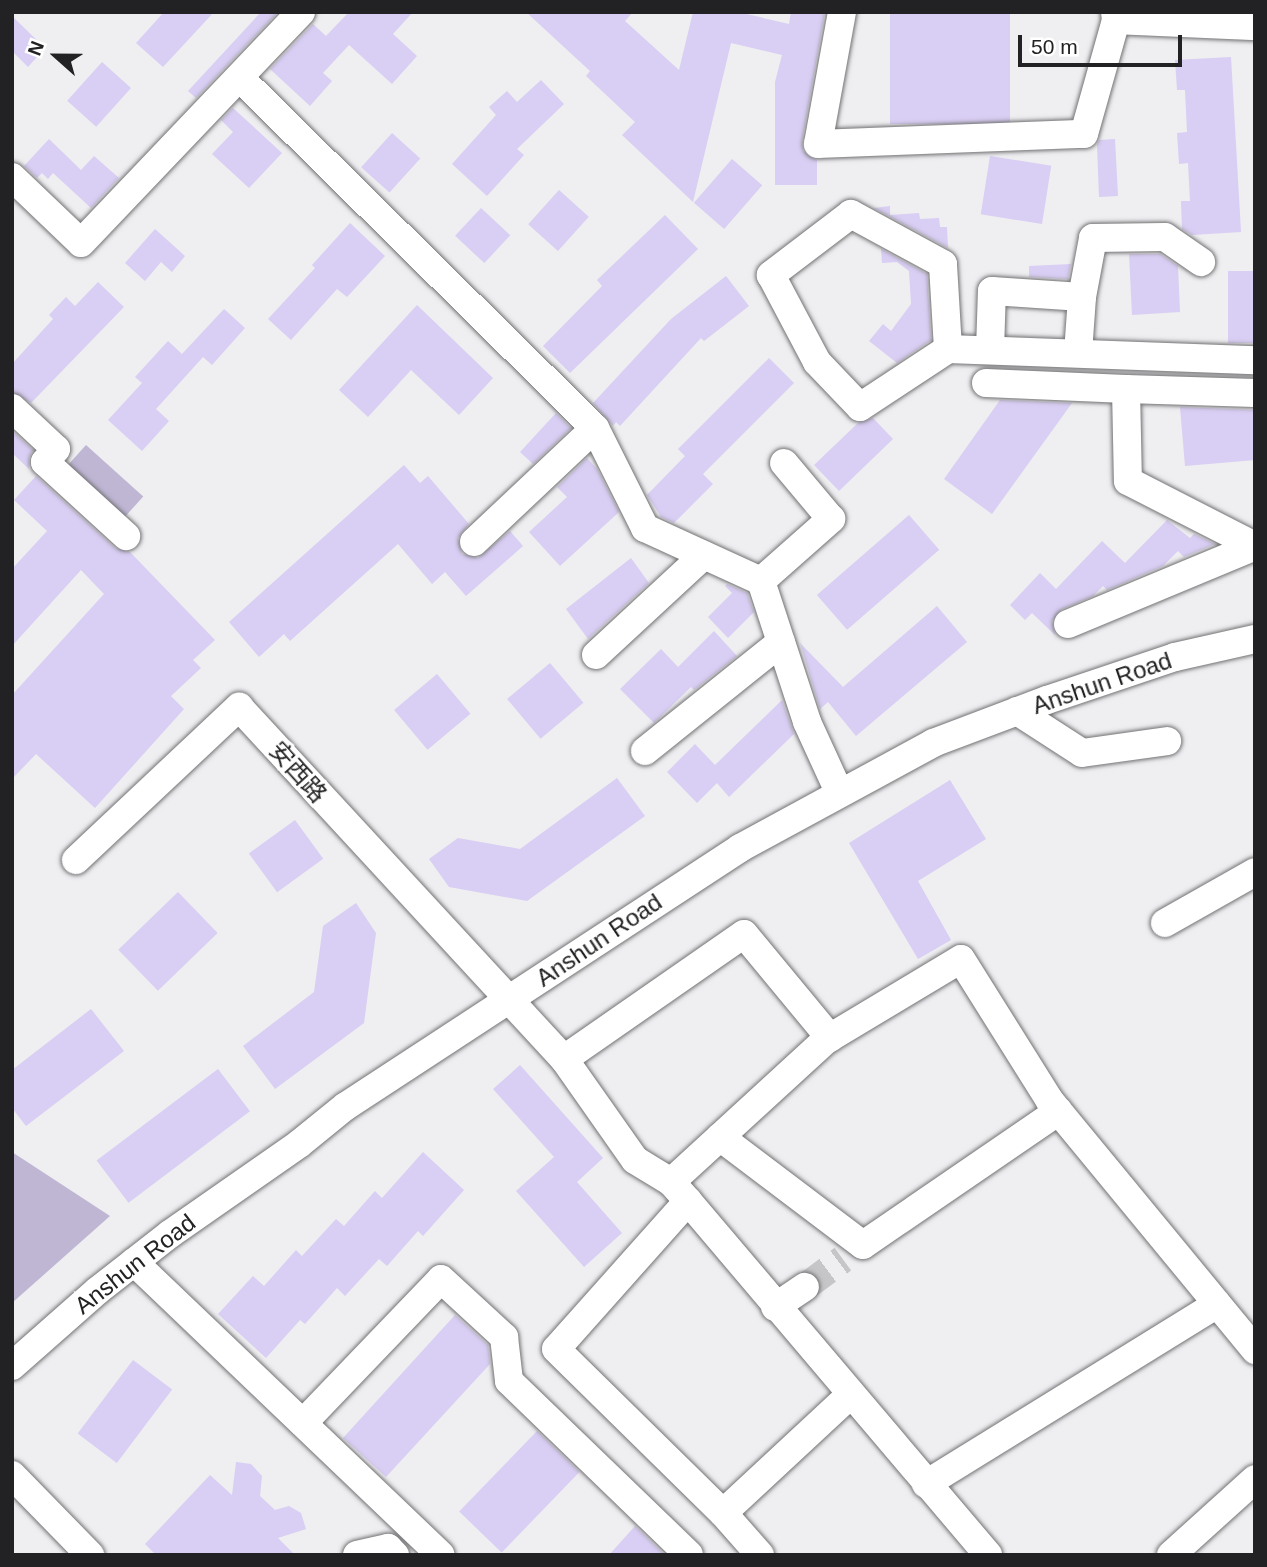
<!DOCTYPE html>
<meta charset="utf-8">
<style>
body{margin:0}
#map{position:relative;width:1267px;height:1567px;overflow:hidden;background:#efeef1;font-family:Arial,"Noto Sans SC",sans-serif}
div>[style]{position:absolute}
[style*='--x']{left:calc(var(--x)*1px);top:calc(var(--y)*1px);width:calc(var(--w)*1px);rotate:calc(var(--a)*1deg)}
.green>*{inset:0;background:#bfb6d4;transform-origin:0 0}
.building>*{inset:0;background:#d9cef3;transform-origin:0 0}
.minor-tunnel>*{height:28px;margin-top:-14px;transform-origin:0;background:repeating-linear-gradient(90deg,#c6c5c8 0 28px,transparent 0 42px)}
.roads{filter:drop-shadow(0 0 2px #727274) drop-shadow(0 0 2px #727274)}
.minor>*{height:28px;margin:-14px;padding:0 14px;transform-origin:14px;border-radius:14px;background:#fff}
span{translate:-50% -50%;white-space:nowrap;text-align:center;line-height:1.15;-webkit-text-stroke:6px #fff;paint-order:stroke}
.street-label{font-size:24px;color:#222123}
.frame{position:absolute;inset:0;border:14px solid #222123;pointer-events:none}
.north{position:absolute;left:21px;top:21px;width:70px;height:70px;-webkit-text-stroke:5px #fff;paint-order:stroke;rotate:291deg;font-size:19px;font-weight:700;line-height:28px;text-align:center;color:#222123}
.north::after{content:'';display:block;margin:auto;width:24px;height:32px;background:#222123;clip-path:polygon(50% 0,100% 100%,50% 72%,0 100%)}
.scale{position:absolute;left:1018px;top:35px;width:164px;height:32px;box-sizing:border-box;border:4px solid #222123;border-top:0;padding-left:9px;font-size:21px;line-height:24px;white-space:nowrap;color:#222123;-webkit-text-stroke:5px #fff;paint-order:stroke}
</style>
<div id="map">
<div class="green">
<i style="left:86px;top:445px;width:77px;height:31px;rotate:42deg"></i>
<i style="clip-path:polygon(12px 1152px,110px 1216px,12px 1303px)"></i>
</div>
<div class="building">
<i style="clip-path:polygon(164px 12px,214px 12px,163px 67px,136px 43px)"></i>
<i style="clip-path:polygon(261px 12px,278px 12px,196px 98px,188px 91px)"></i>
<i style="clip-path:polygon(349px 12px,413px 12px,393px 34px,417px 56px,392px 84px,349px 45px,323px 73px,332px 81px,310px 106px,270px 69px,313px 24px,326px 36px)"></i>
<i style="clip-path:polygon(526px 12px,633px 12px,625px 21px,679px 70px,693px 12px,738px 12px,789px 24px,791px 12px,825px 12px,802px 141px,803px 151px,817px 160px,817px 185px,775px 185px,775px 82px,782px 55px,731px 43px,693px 202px,622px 135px,635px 122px,586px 76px,590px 71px)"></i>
<i style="left:890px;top:12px;width:120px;height:112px"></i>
<i style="clip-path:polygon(12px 16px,45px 48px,28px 67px,12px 51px)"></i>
<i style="clip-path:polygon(1231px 57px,1241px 232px,1192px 235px,1182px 229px,1181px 201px,1190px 201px,1188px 163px,1179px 164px,1177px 133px,1187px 132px,1185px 90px,1177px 90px,1175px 60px)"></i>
<i style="left:102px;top:62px;width:39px;height:52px;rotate:42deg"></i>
<i style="clip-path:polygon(541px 80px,564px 104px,517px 149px,524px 155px,487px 196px,452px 164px,496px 115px,489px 107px,507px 91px,517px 102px)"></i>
<i style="clip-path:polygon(233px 108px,282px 153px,249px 188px,212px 154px,233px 132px,221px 120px)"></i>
<i style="left:392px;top:133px;width:38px;height:46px;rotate:42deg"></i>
<i style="clip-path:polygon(49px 139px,81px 170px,94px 156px,119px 178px,91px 208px,53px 173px,48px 179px,42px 173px,37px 178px,24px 166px)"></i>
<i style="clip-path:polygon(1115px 139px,1118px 196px,1099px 197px,1097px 144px,1099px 140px)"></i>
<i style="left:990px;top:156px;width:62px;height:59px;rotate:9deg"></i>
<i style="left:732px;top:159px;width:40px;height:58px;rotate:41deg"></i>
<i style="left:559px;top:190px;width:40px;height:46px;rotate:42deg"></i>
<i style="clip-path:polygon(890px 206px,890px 215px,919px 213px,920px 219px,939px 218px,940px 227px,947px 227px,948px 248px,874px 208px)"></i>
<i style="left:481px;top:208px;width:40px;height:38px;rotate:43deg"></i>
<i style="clip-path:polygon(665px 215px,698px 249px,570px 373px,543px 346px,602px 286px,597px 280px)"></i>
<i style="clip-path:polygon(350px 223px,385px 256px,347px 297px,337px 289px,291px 340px,268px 319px,315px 268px,312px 265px)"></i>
<i style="clip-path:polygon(155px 229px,185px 256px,172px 272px,161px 262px,145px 281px,125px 263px)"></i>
<i style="clip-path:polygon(881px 249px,927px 274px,931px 340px,897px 363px,869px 341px,883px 324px,891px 331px,911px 304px,909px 271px,897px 262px,882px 263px)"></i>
<i style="clip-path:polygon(1129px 254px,1160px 254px,1178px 266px,1180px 312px,1132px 315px)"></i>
<i style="clip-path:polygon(1071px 264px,1068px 279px,1029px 277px,1029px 266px)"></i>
<i style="left:1255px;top:271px;width:72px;height:27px;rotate:90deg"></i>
<i style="clip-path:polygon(726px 276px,749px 306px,704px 341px,701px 338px,620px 426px,616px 422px,613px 426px,593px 403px,671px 319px)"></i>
<i style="clip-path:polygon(98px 282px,124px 307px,31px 403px,12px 392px,12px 364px,53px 319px,49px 315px,66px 297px,75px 306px)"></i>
<i style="clip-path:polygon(417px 305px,493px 378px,459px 415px,411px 370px,368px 417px,339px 390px)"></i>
<i style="clip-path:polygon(224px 309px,245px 328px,212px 365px,203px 357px,156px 409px,169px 421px,142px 451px,108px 420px,142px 383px,135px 377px,168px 341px,182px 354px)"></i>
<i style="clip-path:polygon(769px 358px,794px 383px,703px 474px,713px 484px,674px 523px,661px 517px,647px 495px,685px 456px,678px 449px)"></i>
<i style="clip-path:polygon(1000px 400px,1072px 403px,992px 514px,944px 479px)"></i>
<i style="clip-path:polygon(1180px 407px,1255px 410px,1255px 460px,1185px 466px)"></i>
<i style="clip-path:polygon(556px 413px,571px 428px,533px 464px,520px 452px)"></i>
<i style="clip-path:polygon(873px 418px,893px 439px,839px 491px,814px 465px,858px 423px)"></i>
<i style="clip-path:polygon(12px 431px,33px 450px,29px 458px,29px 469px,12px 453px)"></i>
<i style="clip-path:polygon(587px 458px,597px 469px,619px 512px,560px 566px,529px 532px,567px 497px,557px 487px)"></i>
<i style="clip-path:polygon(404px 465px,420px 483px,428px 476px,469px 524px,458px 538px,462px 554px,478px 558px,510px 531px,523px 546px,466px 596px,445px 572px,432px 584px,398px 544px,290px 641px,284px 634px,259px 657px,229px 622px)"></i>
<i style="clip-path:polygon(36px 476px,115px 548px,130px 552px,215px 640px,193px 660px,201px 668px,171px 696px,184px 709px,95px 808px,36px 754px,12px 779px,12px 695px,104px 594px,81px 570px,12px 646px,12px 569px,47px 531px,14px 500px)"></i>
<i style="left:909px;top:515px;width:46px;height:122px;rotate:49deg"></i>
<i style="clip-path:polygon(1167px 520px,1190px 538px,1194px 534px,1215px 544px,1184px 557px,1178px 551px,1163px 566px,1107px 590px,1103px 586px,1093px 596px,1062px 609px,1052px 621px,1055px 635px,1032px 613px,1025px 620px,1010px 605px,1040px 573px,1056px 589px,1102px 541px,1125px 563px)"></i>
<i style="clip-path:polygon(631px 558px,649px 583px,588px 639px,566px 609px)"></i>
<i style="clip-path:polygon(727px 584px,747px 593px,754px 612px,728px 638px,708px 617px,732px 593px,725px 586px)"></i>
<i style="clip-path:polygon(937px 606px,967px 642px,856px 736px,828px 702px,820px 709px,800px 643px,843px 687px)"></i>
<i style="clip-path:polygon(714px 631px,737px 656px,694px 690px,691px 687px,654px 723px,620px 689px,661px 649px,678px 667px)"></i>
<i style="left:550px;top:663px;width:52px;height:56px;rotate:50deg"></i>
<i style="left:437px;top:674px;width:52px;height:56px;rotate:50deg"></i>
<i style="clip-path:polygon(782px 700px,794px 734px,729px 797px,717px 783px,697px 803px,667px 772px,695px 744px,715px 765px)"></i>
<i style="clip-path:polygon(617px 778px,645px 816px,527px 901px,449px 887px,429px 859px,458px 838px,520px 849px)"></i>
<i style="clip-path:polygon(950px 780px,986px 839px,918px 881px,951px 940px,918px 959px,849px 843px)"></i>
<i style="left:295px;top:820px;width:48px;height:57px;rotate:54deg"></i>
<i style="left:178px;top:892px;width:57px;height:83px;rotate:46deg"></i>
<i style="clip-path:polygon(356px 903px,376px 933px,364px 1023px,275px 1089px,243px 1046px,314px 992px,323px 926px)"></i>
<i style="clip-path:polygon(91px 1009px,124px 1051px,26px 1126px,12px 1108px,12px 1070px)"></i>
<i style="clip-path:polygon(520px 1065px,603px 1158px,577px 1182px,622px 1233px,584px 1267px,516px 1191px,554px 1157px,493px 1089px)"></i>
<i style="left:218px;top:1069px;width:53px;height:152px;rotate:53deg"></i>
<i style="clip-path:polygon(423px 1152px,464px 1190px,423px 1236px,418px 1231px,387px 1266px,379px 1259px,345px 1296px,337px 1288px,305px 1324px,300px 1320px,266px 1358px,218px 1314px,253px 1276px,264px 1286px,296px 1250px,302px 1256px,336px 1219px,344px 1226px,375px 1191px,382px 1198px)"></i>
<i style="clip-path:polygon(455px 1315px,488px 1345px,490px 1364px,386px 1477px,343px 1438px)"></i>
<i style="left:133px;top:1360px;width:49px;height:92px;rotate:37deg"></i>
<i style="left:537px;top:1431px;width:59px;height:112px;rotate:44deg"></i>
<i style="clip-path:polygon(236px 1462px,251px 1464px,262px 1476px,260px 1496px,275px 1510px,289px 1506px,301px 1513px,306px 1529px,278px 1538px,295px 1555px,156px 1555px,145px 1544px,210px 1475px,232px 1495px)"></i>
<i style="clip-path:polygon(635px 1526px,665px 1555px,609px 1555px)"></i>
</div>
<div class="minor-tunnel">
<i style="--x:805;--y:1287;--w:47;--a:-36.4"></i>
</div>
<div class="roads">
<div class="minor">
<i style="--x:842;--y:12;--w:134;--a:100.3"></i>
<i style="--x:818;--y:144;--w:266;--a:-2.2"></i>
<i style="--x:1084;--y:134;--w:118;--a:-74.3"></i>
<i style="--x:1116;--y:20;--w:8;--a:-97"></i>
<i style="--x:1116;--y:20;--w:139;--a:2.5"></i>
<i style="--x:239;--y:77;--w:500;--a:44.6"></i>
<i style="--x:595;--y:428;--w:112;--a:63.4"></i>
<i style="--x:645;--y:528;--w:128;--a:24.6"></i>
<i style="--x:761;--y:581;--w:148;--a:71.9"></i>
<i style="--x:807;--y:722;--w:77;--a:65.4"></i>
<i style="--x:12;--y:177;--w:95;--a:43.7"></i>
<i style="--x:81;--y:243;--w:319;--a:-46.4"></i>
<i style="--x:948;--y:349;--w:85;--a:-93.4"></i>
<i style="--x:943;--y:264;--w:105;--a:-151.5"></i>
<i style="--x:851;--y:214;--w:101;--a:142.7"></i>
<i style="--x:771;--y:275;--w:98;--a:62.1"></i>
<i style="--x:817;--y:362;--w:62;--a:46.3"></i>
<i style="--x:860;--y:407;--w:105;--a:-33.4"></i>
<i style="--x:948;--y:349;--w:307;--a:2.1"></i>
<i style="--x:990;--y:350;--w:59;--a:-88.1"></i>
<i style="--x:992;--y:291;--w:90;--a:3.8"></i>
<i style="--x:1082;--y:297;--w:60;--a:-79.4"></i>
<i style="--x:1093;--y:238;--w:72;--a:-0.8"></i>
<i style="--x:1165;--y:237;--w:44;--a:34.8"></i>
<i style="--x:1078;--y:353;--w:56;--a:-85.9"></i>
<i style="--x:986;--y:383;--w:140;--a:2.5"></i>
<i style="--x:1255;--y:393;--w:129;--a:-178.2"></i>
<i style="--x:1126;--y:389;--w:92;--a:88.8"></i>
<i style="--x:1128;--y:481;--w:143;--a:27.1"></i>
<i style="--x:12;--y:408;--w:60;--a:43"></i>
<i style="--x:56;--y:449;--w:17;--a:130"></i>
<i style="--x:45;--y:462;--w:110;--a:42.4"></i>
<i style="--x:474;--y:542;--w:166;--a:-43.3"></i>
<i style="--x:761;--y:581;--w:94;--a:-41.5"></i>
<i style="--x:831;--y:519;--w:73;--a:-130"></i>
<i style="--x:1068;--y:624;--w:203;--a:-22.6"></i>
<i style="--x:596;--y:655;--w:147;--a:-42.8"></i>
<i style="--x:1017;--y:711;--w:77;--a:32.9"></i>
<i style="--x:1082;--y:753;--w:86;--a:-8"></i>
<i style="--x:645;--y:751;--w:174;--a:-38.7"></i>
<i style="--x:76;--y:860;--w:224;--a:-43.2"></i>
<i style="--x:239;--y:707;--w:479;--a:47.3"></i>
<i style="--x:564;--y:1059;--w:123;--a:54.9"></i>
<i style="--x:635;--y:1160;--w:42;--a:31.4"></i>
<i style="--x:671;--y:1182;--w:25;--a:48"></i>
<i style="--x:688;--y:1201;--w:464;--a:49.7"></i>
<i style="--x:1165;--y:923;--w:103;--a:-29.5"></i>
<i style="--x:564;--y:1059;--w:219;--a:-34.8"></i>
<i style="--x:744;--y:934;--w:135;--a:50.4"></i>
<i style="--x:720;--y:1137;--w:179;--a:37.1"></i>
<i style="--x:863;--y:1245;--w:237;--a:-34.4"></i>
<i style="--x:671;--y:1182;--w:210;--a:-42.5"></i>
<i style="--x:826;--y:1040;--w:157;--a:-31"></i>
<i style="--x:961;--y:959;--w:168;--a:57.9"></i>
<i style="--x:1050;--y:1101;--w:323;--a:50.5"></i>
<i style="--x:688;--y:1201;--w:198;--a:131.7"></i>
<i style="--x:556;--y:1349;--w:234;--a:44.5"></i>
<i style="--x:723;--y:1513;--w:56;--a:48.6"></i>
<i style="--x:134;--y:1262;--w:424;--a:43.7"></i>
<i style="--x:775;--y:1307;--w:36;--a:-34"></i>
<i style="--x:12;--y:1366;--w:113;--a:-41.4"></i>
<i style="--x:97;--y:1291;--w:93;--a:-38"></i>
<i style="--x:170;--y:1234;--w:157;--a:-34.9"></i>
<i style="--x:299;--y:1144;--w:60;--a:-39"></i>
<i style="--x:346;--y:1106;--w:471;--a:-33.2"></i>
<i style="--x:740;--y:848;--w:220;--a:-28.5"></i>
<i style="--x:933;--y:743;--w:122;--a:-20.7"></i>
<i style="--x:1047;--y:700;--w:135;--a:-18.6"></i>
<i style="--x:1175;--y:657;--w:82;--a:-12.7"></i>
<i style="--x:303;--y:1423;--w:199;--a:-46.2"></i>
<i style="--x:441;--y:1279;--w:86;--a:42.6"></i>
<i style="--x:504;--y:1337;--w:44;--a:83.5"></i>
<i style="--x:509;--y:1381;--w:250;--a:44"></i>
<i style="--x:12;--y:1475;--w:112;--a:45.7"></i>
<i style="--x:926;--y:1484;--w:342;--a:-31.7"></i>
<i style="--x:723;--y:1513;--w:173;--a:-42.9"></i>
<i style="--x:357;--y:1555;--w:32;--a:-13"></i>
<i style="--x:388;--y:1548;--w:10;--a:45"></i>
<i style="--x:1171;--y:1555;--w:113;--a:-42.1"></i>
</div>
</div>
<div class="street-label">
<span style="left:1102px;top:683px;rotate:-19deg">Anshun Road</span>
<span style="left:298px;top:772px;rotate:48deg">安西路</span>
<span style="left:599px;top:940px;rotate:-34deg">Anshun Road</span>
<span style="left:135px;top:1264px;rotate:-38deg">Anshun Road</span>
</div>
<div class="frame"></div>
<div class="north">N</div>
<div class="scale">50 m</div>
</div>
